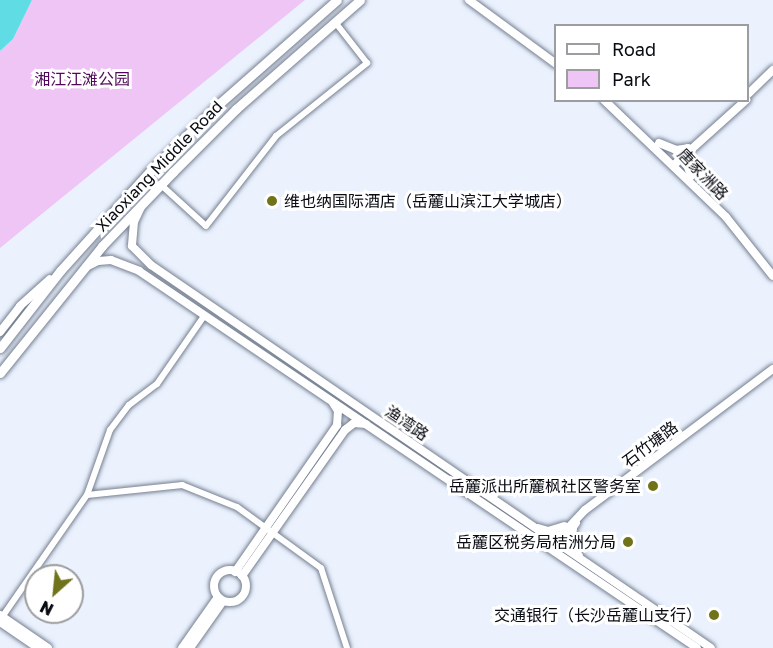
<!DOCTYPE html>
<meta charset="utf-8">
<style>
body{margin:0}
#map{position:relative;width:773px;height:648px;overflow:hidden;background:#ebf2fe;font-family:"Golos Text","Noto Sans SC",sans-serif}
div>[style]{position:absolute}
[style*='--x']{left:calc(var(--x)*1px);top:calc(var(--y)*1px);width:calc(var(--w)*1px);rotate:calc(var(--a)*1deg)}
.green>*{inset:0;background:#efc5f5}
.water>*{inset:0;background:#60dce5}
.roads{filter:drop-shadow(0 0 2px #757f90) drop-shadow(0 0 2px #757f90)}
.minor>*{height:6px;margin:-3px;padding:0 3px;transform-origin:3px;border-radius:3px;background:#fff}
.tertiary>*{height:8px;margin:-4px;padding:0 4px;transform-origin:4px;border-radius:4px;background:#fff}
.tertiary>.ring{margin:-4px;padding:0;box-sizing:content-box;background:none;border:8px solid #fff;border-radius:50%}
.secondary>*{height:8px;margin:-4px;padding:0 4px;transform-origin:4px;border-radius:4px;background:#fff}
.primary>*{height:9px;margin:-4.5px;padding:0 4.5px;transform-origin:4.5px;border-radius:4.5px;background:#fff}
.dots>*{width:16px;height:16px;translate:-50% -50%;box-sizing:border-box;border:3px solid #fff;border-radius:50%}
span{translate:-50% -50%;white-space:nowrap;text-align:center;line-height:1.15;-webkit-text-stroke:6px #fff;paint-order:stroke}
.park-label{font-size:16px;color:#51085b}
.street-label{font-size:16px;color:#080b12}
.poi-label{font-size:16px;color:#080b12}
.left{translate:0 -50%;text-align:left}
.right{translate:-100% -50%;text-align:right}
.legend{position:absolute;left:554px;top:24px;width:195px;height:78px;box-sizing:border-box;background:#fff;border:2px solid #9c9da0;margin:0;padding:8px 10px;list-style:none;font-size:18px;color:#080b12}
.legend li{display:flex;align-items:center;gap:12px;height:30px}
.legend b{width:30px;border:2px solid #9c9da0}
.north{position:absolute;left:24px;top:564px;width:60px;height:60px;box-sizing:border-box;background:#fff;border:2px solid #9c9da0;border-radius:50%;rotate:207deg;font-size:16px;font-weight:700;line-height:24px;text-align:center;color:#080b12}
.north::after{content:'';display:block;margin:auto;width:21px;height:27px;background:#707319;clip-path:polygon(50% 0,100% 100%,50% 72%,0 100%)}
</style>
<div id="map">
<div class="green">
<i style="clip-path:polygon(32px 0,305px 0,0 248px,0 51px,13px 39px)"></i>
</div>
<div class="water">
<i style="clip-path:polygon(0 0,32px 0,13px 39px,0 51px)"></i>
</div>
<div class="roads">
<div class="minor">
<i style="--x:160;--y:184;--w:62;--a:42.4"></i>
<i style="--x:206;--y:226;--w:114;--a:-52.1"></i>
<i style="--x:276;--y:136;--w:117;--a:-38.7"></i>
<i style="--x:367;--y:63;--w:52;--a:-128"></i>
<i style="--x:87;--y:495;--w:69;--a:-70.5"></i>
<i style="--x:110;--y:430;--w:31;--a:-53"></i>
<i style="--x:129;--y:405;--w:35;--a:-37"></i>
<i style="--x:157;--y:384;--w:83;--a:-55.3"></i>
<i style="--x:0;--y:620;--w:152;--a:-55.2"></i>
<i style="--x:87;--y:495;--w:96;--a:-6"></i>
<i style="--x:182;--y:485;--w:59;--a:21.8"></i>
<i style="--x:237;--y:507;--w:104;--a:36"></i>
<i style="--x:321;--y:568;--w:84;--a:72"></i>
</div>
<div class="tertiary">
<i style="--x:469;--y:0;--w:108;--a:36.3"></i>
<i style="--x:748;--y:94;--w:35;--a:-44"></i>
<i style="--x:604;--y:100;--w:169;--a:43.8"></i>
<i style="--x:726;--y:217;--w:75;--a:51.5"></i>
<i style="--x:659;--y:143;--w:18;--a:22"></i>
<i style="--x:676;--y:150;--w:12;--a:-9"></i>
<i style="--x:689;--y:152;--w:10;--a:107"></i>
<i style="--x:686;--y:162;--w:15;--a:70"></i>
<i style="--x:675;--y:164;--w:96;--a:-42"></i>
<i style="--x:538;--y:528;--w:10;--a:17"></i>
<i style="--x:548;--y:531;--w:17;--a:-17"></i>
<i style="--x:573;--y:529;--w:15;--a:98"></i>
<i style="--x:571;--y:544;--w:14;--a:56"></i>
<i style="--x:552;--y:545;--w:48;--a:-46.7"></i>
<i style="--x:585;--y:510;--w:235;--a:-36.9"></i>
<i style="--x:557;--y:550;--w:33;--a:-55"></i>
<i class="ring" style="left:214px;top:570px;width:24px;height:24px"></i>
<i style="--x:235;--y:572;--w:179;--a:-55.2"></i>
<i style="--x:337;--y:425;--w:14;--a:-86"></i>
<i style="--x:338;--y:411;--w:9;--a:-122"></i>
<i style="--x:242;--y:576;--w:179;--a:-54.8"></i>
<i style="--x:345;--y:430;--w:11;--a:-38"></i>
<i style="--x:354;--y:423;--w:12;--a:5"></i>
<i style="--x:0;--y:615;--w:58;--a:34.5"></i>
<i style="--x:0;--y:622;--w:46;--a:34.4"></i>
<i style="--x:182;--y:648;--w:62;--a:-54.8"></i>
<i style="--x:190;--y:648;--w:57;--a:-54.9"></i>
</div>
<div class="secondary">
<i style="--x:141;--y:207;--w:17;--a:115"></i>
<i style="--x:134;--y:222;--w:24;--a:95"></i>
<i style="--x:132;--y:246;--w:27;--a:45"></i>
<i style="--x:151;--y:265;--w:678;--a:34.37"></i>
<i style="--x:86;--y:267;--w:13;--a:-27"></i>
<i style="--x:98;--y:261;--w:13;--a:-4"></i>
<i style="--x:111;--y:260;--w:30;--a:21"></i>
<i style="--x:139;--y:271;--w:673;--a:34.04"></i>
<i style="--x:0;--y:332;--w:33;--a:-52"></i>
<i style="--x:20;--y:306;--w:40;--a:-42"></i>
</div>
<div class="primary">
<i style="--x:0;--y:348;--w:98;--a:-52.1"></i>
<i style="--x:60;--y:271;--w:136;--a:-48"></i>
<i style="--x:151;--y:170;--w:95;--a:-44.1"></i>
<i style="--x:219;--y:104;--w:157;--a:-41.4"></i>
<i style="--x:0;--y:373;--w:163;--a:-51.2"></i>
<i style="--x:102;--y:246;--w:103;--a:-46.2"></i>
<i style="--x:173;--y:172;--w:89;--a:-45"></i>
<i style="--x:236;--y:109;--w:165;--a:-41.3"></i>
</div>
</div>
<div class="dots">
<i style="left:272px;top:201px;background:#707319"></i>
<i style="left:653px;top:486px;background:#707319"></i>
<i style="left:628px;top:542px;background:#707319"></i>
<i style="left:714px;top:615px;background:#707319"></i>
</div>
<div class="park-label">
<span style="left:82px;top:79px">湘江江滩公园</span>
</div>
<div class="street-label">
<span style="left:159px;top:166px;rotate:-46deg">Xiaoxiang Middle Road</span>
<span style="left:703px;top:174px;rotate:46deg">唐家洲路</span>
<span style="left:407px;top:423px;rotate:34deg">渔湾路</span>
<span style="left:650px;top:444px;rotate:-37deg">石竹塘路</span>
</div>
<div class="poi-label">
<span class="left" style="left:284px;top:201px">维也纳国际酒店（岳麓山滨江大学城店）</span>
<span class="right" style="left:641px;top:486px">岳麓派出所麓枫社区警务室</span>
<span class="right" style="left:616px;top:542px">岳麓区税务局桔洲分局</span>
<span class="right" style="left:702px;top:615px">交通银行（长沙岳麓山支行）</span>
</div>
<ul class="legend">
<li><b style="height:8px;background:#fff"></b>Road</li>
<li><b style="height:16px;background:#efc5f5"></b>Park</li>
</ul>
<div class="north">N</div>
</div>
